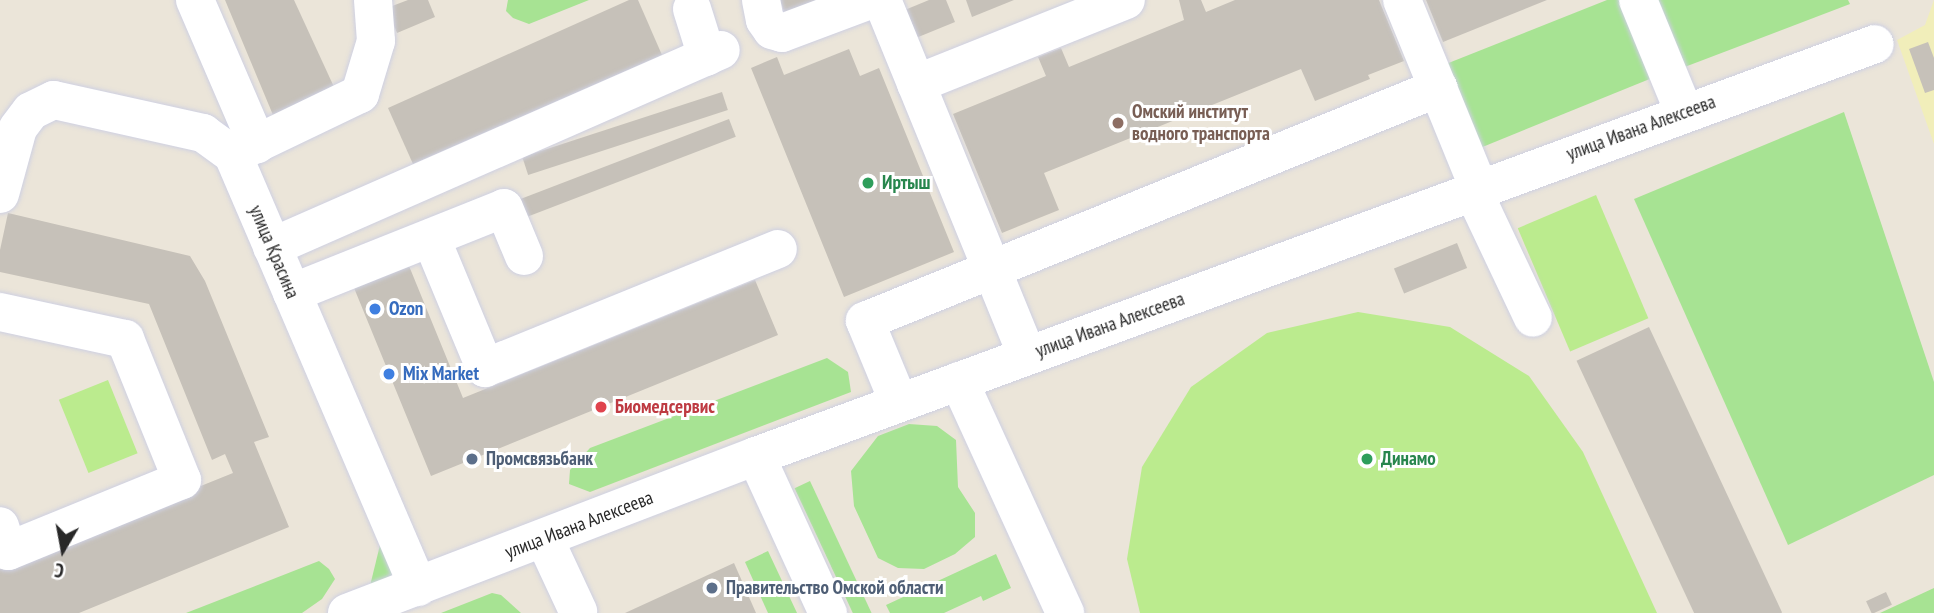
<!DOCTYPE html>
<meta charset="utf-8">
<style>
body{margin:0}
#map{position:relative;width:1934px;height:613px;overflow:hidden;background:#ebe5d9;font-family:"PT Sans Narrow",sans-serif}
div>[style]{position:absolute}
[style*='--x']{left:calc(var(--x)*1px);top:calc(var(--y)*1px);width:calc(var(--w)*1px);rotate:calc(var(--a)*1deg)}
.green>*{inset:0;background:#a7e393;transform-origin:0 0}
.sand>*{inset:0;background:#f1eeba}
.pitch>*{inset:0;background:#bbeb8e;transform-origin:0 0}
.building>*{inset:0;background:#c6c1b9;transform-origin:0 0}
.roads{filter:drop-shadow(0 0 2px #ced0e2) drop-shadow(0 0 2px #ced0e2)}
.minor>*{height:38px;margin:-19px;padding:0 19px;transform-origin:19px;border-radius:19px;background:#fff}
.dots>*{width:19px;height:19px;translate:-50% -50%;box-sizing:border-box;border:4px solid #fff;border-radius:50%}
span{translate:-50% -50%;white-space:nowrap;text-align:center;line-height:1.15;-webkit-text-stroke:6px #fff;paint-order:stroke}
.education-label{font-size:19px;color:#785e54;font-weight:700}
.left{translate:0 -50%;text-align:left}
.street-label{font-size:19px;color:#282828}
.leisure-label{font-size:19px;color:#27864d;font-weight:700}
.shop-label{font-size:19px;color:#366cbe;font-weight:700}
.health-label{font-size:19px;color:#be3a42;font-weight:700}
.service-label{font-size:19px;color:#4e5e75;font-weight:700}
.north{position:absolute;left:28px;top:515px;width:70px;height:70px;-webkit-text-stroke:5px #fff;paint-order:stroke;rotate:190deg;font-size:19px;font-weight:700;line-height:28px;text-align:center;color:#282828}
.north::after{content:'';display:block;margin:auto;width:24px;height:32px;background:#282828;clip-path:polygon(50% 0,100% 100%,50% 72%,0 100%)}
</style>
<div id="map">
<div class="green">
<i style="clip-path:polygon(508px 0,589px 0,529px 24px,513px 18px,506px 11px)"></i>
<i style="clip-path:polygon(1607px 0,1632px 0,1662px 74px,1480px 148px,1446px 64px)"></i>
<i style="clip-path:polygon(1656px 0,1848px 0,1850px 4px,1682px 68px)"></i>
<i style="clip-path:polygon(1844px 112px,1934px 382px,1934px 475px,1788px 545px,1634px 199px)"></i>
<i style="clip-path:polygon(827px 358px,848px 372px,851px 392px,590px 492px,569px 484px,570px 470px,590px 448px)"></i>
<i style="clip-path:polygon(909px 424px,937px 426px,956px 440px,958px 487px,975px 513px,975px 537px,955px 554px,924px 569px,898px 568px,878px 558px,854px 506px,851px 471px,878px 436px)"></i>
<i style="left:810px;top:481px;width:146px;height:17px;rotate:65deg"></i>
<i style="clip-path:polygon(380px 545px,410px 573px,369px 590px)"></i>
<i style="clip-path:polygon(768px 551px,797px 613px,768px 613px,745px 562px)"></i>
<i style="clip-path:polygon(996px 554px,1011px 588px,983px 601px,981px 596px,944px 613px,890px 613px,886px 605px)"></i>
<i style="clip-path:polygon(319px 561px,329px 569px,335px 579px,322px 599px,302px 613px,186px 613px)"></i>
<i style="clip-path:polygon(1934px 588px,1934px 613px,1880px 613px)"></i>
<i style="clip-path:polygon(492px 593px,501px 595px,521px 613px,441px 613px)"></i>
</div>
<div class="sand">
<i style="clip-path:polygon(1934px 0,1934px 144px,1897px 40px,1925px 25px)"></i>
</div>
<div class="pitch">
<i style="left:1596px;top:195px;width:134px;height:85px;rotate:67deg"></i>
<i style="clip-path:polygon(1358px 312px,1450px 327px,1529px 376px,1583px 452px,1657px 613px,1140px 613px,1127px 559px,1142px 467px,1191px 387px,1267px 333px)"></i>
<i style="left:108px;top:380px;width:79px;height:53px;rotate:68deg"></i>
</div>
<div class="building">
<i style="clip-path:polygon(225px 0,294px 0,334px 87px,273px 115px)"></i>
<i style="clip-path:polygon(408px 0,428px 0,435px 17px,397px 33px,387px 8px)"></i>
<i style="clip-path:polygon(629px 0,638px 0,662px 55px,413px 164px,388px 108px)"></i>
<i style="clip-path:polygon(780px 0,822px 0,785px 14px)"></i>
<i style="clip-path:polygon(929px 0,946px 0,955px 22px,911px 40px,900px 12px)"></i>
<i style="clip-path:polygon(966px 0,1014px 0,972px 17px)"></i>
<i style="clip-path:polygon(1179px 0,1201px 0,1206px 12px,1235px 0,1379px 0,1404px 61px,1368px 75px,1370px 79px,1315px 101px,1301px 69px,1044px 173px,1059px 210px,1002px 233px,953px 114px,1046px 76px,1038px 57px,1061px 48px,1069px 67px,1184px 20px)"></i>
<i style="clip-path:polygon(1426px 0,1547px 0,1443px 42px)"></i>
<i style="clip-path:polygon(1928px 42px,1934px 58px,1934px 90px,1925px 93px,1909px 49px)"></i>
<i style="clip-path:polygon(849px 49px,860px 76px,879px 68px,954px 252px,844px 297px,751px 68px,777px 57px,784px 75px)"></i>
<i style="left:722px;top:92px;width:19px;height:210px;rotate:72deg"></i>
<i style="left:729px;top:119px;width:19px;height:231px;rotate:69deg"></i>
<i style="clip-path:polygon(8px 213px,190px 256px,205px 281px,269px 437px,254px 442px,289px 527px,79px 613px,0 613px,0 567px,233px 473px,225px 454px,212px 460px,149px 304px,0 272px,0 250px)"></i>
<i style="left:1457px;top:243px;width:27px;height:68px;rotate:68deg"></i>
<i style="clip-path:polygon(407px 261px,463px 398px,755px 280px,778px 335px,431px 476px,352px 283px)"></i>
<i style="left:1649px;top:327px;width:315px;height:80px;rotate:65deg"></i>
<i style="clip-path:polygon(734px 563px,756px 613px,625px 613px)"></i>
<i style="left:1886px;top:592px;width:14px;height:22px;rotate:65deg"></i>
</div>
<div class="roads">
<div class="minor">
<i style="--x:195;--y:0;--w:157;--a:66.7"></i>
<i style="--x:761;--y:0;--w:20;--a:79"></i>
<i style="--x:765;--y:20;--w:12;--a:55"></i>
<i style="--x:772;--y:30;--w:10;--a:17"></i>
<i style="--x:782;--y:33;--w:94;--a:-20.6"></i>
<i style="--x:882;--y:0;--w:384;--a:67.8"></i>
<i style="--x:1402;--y:0;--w:204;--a:67.8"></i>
<i style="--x:1638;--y:0;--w:121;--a:67.7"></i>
<i style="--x:692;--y:9;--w:50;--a:72.6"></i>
<i style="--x:916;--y:84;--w:226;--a:-21.8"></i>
<i style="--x:233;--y:155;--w:141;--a:-25.7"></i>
<i style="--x:360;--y:94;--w:55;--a:-73.2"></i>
<i style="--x:376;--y:41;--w:41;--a:-94.2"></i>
<i style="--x:1473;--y:191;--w:140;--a:64.7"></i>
<i style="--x:0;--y:194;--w:68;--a:-74.7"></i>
<i style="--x:18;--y:128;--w:21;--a:-53"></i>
<i style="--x:31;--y:111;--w:25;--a:-26"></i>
<i style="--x:54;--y:100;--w:153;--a:12.5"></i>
<i style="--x:203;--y:133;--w:37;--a:36"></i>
<i style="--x:233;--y:155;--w:470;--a:66.8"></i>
<i style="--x:431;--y:238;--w:141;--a:67.4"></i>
<i style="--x:485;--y:368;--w:316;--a:-22.1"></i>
<i style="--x:272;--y:247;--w:490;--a:-23.7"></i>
<i style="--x:292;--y:293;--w:228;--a:-21.8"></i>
<i style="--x:504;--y:208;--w:52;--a:67.4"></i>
<i style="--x:0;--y:312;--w:128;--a:12.2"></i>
<i style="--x:125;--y:339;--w:152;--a:68"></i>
<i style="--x:182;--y:480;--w:188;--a:157.8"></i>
<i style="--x:8;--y:551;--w:26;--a:-108"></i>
<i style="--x:959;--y:381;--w:255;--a:65.4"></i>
<i style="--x:899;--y:403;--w:89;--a:-112.5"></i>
<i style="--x:865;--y:321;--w:619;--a:-22.13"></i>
<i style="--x:756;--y:456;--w:173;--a:65.4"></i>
<i style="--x:544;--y:538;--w:81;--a:65"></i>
<i style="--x:347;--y:613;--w:438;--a:-21"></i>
<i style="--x:756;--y:456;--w:1192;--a:-20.21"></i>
</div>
</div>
<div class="dots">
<i style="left:1118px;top:123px;background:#8d6e63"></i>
<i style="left:868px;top:183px;background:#2e9e5b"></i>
<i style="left:375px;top:309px;background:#3f7fe0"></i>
<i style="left:389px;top:374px;background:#3f7fe0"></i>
<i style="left:601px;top:407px;background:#e0444e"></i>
<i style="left:472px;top:459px;background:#5c6f8a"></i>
<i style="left:1367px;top:459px;background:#2e9e5b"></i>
<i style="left:712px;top:588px;background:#5c6f8a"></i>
</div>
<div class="education-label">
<span class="left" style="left:1132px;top:123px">Омский институт<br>водного транспорта</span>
</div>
<div class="street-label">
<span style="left:1641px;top:128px;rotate:-20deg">улица Ивана Алексеева</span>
<span style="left:274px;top:252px;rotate:67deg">улица Красина</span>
<span style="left:1110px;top:325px;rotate:-20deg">улица Ивана Алексеева</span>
<span style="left:579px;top:525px;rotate:-21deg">улица Ивана Алексеева</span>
</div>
<div class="leisure-label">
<span class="left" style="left:882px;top:183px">Иртыш</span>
<span class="left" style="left:1381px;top:459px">Динамо</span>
</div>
<div class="shop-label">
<span class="left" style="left:389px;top:309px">Ozon</span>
<span class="left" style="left:403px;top:374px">Mix Market</span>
</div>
<div class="health-label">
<span class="left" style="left:615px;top:407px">Биомедсервис</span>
</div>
<div class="service-label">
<span class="left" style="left:486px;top:459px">Промсвязьбанк</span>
<span class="left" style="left:726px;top:588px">Правительство Омской области</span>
</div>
<div class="north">С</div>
</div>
